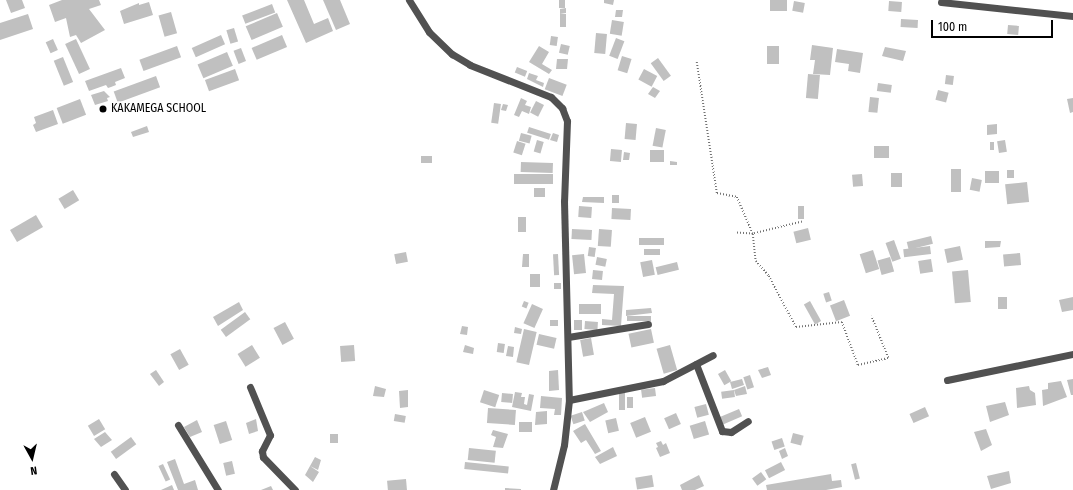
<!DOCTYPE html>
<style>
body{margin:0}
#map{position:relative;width:1073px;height:490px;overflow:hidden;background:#fff;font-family:"Fira Sans Condensed",sans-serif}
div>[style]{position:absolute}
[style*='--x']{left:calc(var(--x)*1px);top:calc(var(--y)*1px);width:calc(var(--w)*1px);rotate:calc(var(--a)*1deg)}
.building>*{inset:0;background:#c0c0c0;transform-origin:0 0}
.path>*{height:1.5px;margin-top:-0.75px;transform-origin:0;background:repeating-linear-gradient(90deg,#737373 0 1px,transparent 0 3px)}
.minor>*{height:7px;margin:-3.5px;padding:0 3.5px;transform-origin:3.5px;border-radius:3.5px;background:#515151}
.dots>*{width:11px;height:11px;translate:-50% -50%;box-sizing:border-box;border:2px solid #fff;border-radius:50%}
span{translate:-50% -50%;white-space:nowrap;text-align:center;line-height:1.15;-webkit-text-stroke:3px #fff;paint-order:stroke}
.poi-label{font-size:12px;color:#000}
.left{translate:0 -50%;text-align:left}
.north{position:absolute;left:12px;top:438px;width:40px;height:40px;-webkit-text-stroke:3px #fff;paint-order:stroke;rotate:172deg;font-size:11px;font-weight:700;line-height:16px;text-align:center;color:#000}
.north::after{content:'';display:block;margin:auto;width:14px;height:18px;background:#000;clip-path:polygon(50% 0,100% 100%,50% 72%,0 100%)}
.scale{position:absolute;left:931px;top:20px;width:122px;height:18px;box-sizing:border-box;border:2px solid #000;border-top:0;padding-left:5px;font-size:12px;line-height:14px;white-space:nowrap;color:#000;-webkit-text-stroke:3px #fff;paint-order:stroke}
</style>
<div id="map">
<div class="building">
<i style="clip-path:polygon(6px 0,22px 0,25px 8px,11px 13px)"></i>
<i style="clip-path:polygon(62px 0,99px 0,101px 5px,89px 9px,105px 30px,81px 43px,76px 35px,70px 37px,66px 18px,55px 22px,49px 5px)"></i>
<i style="clip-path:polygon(287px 0,304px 0,314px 24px,328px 18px,333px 31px,306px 43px)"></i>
<i style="clip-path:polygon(323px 0,340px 0,350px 24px,336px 30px)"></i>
<i style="left:559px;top:0;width:6px;height:8px"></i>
<i style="clip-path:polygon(604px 0,614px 0,613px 5px,604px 3px)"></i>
<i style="left:770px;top:0;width:17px;height:11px"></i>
<i style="left:794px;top:1px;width:11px;height:10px;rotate:10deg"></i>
<i style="left:889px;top:1px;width:13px;height:10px;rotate:4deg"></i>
<i style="clip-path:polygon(149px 2px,153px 15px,124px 24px,120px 11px,139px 3px,139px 5px)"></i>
<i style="left:272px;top:4px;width:9px;height:32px;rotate:69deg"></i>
<i style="clip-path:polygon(566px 8px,566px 13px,560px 14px,560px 9px)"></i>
<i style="clip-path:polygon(616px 10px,623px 10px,622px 17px,615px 17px)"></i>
<i style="left:171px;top:12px;width:22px;height:13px;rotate:74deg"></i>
<i style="left:277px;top:13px;width:15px;height:34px;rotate:67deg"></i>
<i style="clip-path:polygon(28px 14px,33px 29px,0 40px,0 23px)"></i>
<i style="left:560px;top:14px;width:6px;height:13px"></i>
<i style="left:901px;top:19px;width:17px;height:8px;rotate:3deg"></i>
<i style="left:612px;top:20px;width:12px;height:14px;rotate:9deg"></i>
<i style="left:1008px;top:25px;width:11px;height:9px;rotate:5deg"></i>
<i style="left:234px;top:28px;width:14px;height:8px;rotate:73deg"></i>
<i style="left:596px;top:33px;width:11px;height:20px;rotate:5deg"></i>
<i style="left:221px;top:35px;width:10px;height:32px;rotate:66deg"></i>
<i style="left:282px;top:35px;width:13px;height:33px;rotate:67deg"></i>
<i style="left:551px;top:36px;width:7px;height:9px;rotate:8deg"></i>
<i style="left:616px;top:38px;width:9px;height:19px;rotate:21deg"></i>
<i style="left:53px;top:39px;width:12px;height:8px;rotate:66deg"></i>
<i style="left:76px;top:39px;width:33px;height:12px;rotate:65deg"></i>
<i style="left:561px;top:44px;width:9px;height:9px;rotate:13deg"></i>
<i style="clip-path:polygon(812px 45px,833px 48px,830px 75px,813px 74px,815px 60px,810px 60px)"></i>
<i style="left:177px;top:46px;width:12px;height:40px;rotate:70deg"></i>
<i style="clip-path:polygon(539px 46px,549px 52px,542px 64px,552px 70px,549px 74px,529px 62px)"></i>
<i style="left:767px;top:46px;width:12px;height:18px"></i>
<i style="clip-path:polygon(885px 47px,906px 51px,903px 61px,882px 56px)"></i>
<i style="left:241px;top:48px;width:14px;height:8px;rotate:69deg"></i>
<i style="clip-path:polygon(837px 49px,863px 53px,860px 73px,848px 71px,849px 64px,835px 62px)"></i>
<i style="left:227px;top:52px;width:15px;height:32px;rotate:67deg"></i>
<i style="left:622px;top:56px;width:10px;height:15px;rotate:17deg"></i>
<i style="left:63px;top:57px;width:27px;height:10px;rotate:68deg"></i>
<i style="left:658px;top:58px;width:22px;height:9px;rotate:54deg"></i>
<i style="clip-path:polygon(557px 59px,568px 59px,567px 69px,556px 69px)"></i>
<i style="left:517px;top:67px;width:11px;height:6px;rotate:22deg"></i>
<i style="clip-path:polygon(121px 68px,125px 78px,115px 82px,116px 85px,111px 87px,108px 88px,106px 85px,89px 91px,85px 81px)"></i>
<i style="left:235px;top:69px;width:12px;height:32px;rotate:70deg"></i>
<i style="left:644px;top:69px;width:15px;height:12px;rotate:28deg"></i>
<i style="clip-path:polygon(529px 73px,538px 76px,536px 80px,544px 83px,543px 87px,527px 79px)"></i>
<i style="left:808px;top:74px;width:12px;height:24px;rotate:5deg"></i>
<i style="left:946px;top:75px;width:8px;height:9px;rotate:7deg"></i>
<i style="left:156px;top:76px;width:12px;height:45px;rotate:70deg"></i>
<i style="left:549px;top:78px;width:19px;height:12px;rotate:21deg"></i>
<i style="left:878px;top:83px;width:14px;height:8px;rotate:8deg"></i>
<i style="clip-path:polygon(653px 87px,660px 91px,655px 98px,648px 94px)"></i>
<i style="left:938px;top:90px;width:11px;height:10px;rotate:15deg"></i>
<i style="clip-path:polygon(104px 91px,110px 97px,107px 98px,108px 101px,95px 105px,91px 95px)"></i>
<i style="left:870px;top:97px;width:9px;height:15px;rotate:6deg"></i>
<i style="clip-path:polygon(521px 98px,527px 101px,525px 105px,531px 107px,529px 114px,522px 111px,519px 117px,514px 115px)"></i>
<i style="clip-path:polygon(1073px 98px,1073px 112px,1070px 113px,1067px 99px)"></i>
<i style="left:80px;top:99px;width:17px;height:25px;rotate:69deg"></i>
<i style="left:536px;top:101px;width:9px;height:13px;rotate:27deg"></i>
<i style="left:494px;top:103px;width:7px;height:20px;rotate:8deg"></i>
<i style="clip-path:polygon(503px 104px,508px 105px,506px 111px,501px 110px)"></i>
<i style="clip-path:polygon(53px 110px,58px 124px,36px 132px,33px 125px,36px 123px,34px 117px)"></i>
<i style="left:626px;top:123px;width:11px;height:16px;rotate:5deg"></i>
<i style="clip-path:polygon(997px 124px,997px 134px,987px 135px,987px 125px)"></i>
<i style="clip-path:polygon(147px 126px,149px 132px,133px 137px,131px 132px)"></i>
<i style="left:529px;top:127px;width:23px;height:6px;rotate:18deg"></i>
<i style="left:656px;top:128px;width:10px;height:18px;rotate:11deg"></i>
<i style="left:521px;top:133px;width:11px;height:8px;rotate:15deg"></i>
<i style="clip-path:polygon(553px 133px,559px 135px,557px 142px,550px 140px)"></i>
<i style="left:537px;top:140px;width:7px;height:12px;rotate:16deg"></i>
<i style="left:1005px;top:140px;width:12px;height:8px;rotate:81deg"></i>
<i style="left:517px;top:141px;width:9px;height:12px;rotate:18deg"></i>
<i style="left:990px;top:142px;width:4px;height:8px"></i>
<i style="left:874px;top:146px;width:15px;height:12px"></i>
<i style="left:611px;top:149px;width:11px;height:12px;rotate:5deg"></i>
<i style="left:650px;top:150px;width:14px;height:12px"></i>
<i style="clip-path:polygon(624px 152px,630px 153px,629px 160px,623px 160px)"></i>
<i style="left:421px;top:156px;width:11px;height:7px"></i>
<i style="clip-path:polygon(670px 161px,677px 162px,677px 165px,670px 165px)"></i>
<i style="left:521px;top:162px;width:32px;height:10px;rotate:2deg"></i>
<i style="left:951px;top:169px;width:10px;height:23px"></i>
<i style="left:1007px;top:170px;width:7px;height:8px"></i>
<i style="left:999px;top:171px;width:12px;height:14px;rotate:90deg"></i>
<i style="left:891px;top:173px;width:11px;height:14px"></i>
<i style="left:514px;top:174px;width:39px;height:10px"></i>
<i style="left:862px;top:174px;width:12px;height:10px;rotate:85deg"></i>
<i style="left:972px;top:178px;width:10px;height:12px;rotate:11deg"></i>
<i style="left:1027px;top:182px;width:20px;height:22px;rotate:84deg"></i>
<i style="left:534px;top:188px;width:11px;height:9px"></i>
<i style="left:73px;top:190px;width:12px;height:17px;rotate:59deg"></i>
<i style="left:612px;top:195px;width:7px;height:8px"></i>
<i style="clip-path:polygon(583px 197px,604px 197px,604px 203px,582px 202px)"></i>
<i style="left:579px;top:206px;width:13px;height:11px;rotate:4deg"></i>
<i style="left:798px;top:206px;width:6px;height:13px"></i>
<i style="left:612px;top:208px;width:19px;height:11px;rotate:3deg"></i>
<i style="left:36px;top:215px;width:14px;height:30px;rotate:60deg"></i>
<i style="left:518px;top:217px;width:8px;height:15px"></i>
<i style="left:808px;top:228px;width:12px;height:15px;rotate:76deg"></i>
<i style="left:572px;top:229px;width:20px;height:10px;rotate:3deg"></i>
<i style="left:599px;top:229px;width:13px;height:17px;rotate:4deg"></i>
<i style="left:931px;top:236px;width:8px;height:25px;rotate:76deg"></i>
<i style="left:664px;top:238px;width:7px;height:25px;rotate:90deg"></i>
<i style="left:894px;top:240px;width:20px;height:9px;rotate:70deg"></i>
<i style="clip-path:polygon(985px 241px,1001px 241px,1000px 247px,985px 248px)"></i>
<i style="left:930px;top:246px;width:8px;height:27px;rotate:83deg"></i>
<i style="left:960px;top:246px;width:14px;height:16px;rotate:78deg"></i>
<i style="left:589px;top:247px;width:7px;height:9px;rotate:8deg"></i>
<i style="left:660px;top:249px;width:6px;height:16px;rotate:90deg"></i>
<i style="left:873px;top:250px;width:20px;height:14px;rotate:72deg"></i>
<i style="left:406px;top:252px;width:10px;height:12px;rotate:79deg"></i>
<i style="left:1020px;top:253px;width:12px;height:17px;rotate:85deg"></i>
<i style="clip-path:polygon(523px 254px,529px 254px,529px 267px,522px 267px)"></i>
<i style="left:558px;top:254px;width:21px;height:5px;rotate:87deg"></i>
<i style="left:584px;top:254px;width:19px;height:12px;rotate:84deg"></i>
<i style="left:597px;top:257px;width:10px;height:8px;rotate:11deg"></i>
<i style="left:890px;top:257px;width:15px;height:13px;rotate:74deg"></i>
<i style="left:931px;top:259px;width:13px;height:13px;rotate:81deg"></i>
<i style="left:652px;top:260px;width:15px;height:12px;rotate:79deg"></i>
<i style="left:677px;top:262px;width:8px;height:22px;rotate:76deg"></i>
<i style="left:593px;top:270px;width:10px;height:9px;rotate:6deg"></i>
<i style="left:968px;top:270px;width:32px;height:16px;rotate:85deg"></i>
<i style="left:530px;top:274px;width:10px;height:13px"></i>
<i style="left:554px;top:283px;width:7px;height:6px"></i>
<i style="clip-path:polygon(593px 285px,624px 286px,621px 326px,602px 325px,602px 319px,612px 320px,614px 294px,592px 293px)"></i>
<i style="left:829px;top:292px;width:9px;height:6px;rotate:72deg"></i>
<i style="left:1007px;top:297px;width:12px;height:9px;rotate:90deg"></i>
<i style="clip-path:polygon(1073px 297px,1073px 310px,1062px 312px,1059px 300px)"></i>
<i style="left:844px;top:300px;width:17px;height:15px;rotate:69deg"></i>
<i style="left:524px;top:301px;width:5px;height:6px;rotate:22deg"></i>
<i style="left:810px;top:301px;width:23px;height:7px;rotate:61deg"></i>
<i style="clip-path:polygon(239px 302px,243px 310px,218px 326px,213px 317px)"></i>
<i style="left:532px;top:304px;width:12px;height:21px;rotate:24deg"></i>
<i style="left:601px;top:304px;width:10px;height:22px;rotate:90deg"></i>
<i style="clip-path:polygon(651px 308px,652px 313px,626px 316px,626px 310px)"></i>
<i style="left:245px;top:312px;width:9px;height:30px;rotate:54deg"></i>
<i style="left:651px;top:316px;width:5px;height:24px;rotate:90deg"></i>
<i style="left:550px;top:320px;width:8px;height:6px"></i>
<i style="left:574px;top:320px;width:8px;height:10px"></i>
<i style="left:585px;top:321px;width:13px;height:8px;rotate:4deg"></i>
<i style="left:285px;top:322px;width:19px;height:13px;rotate:62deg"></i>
<i style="clip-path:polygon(462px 326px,468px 327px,467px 335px,460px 334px)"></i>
<i style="clip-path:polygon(515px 327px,522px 329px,521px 334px,514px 333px)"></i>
<i style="left:524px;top:329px;width:13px;height:34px;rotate:13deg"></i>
<i style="left:651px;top:329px;width:14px;height:23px;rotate:78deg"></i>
<i style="left:539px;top:334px;width:18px;height:11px;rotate:13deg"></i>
<i style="left:591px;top:338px;width:17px;height:11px;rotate:80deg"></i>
<i style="left:498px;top:343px;width:7px;height:9px;rotate:8deg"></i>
<i style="left:252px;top:345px;width:15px;height:17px;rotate:58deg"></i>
<i style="left:354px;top:345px;width:16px;height:14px;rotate:86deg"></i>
<i style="clip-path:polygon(465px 345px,474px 348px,473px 354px,463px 352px)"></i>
<i style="left:670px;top:345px;width:26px;height:14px;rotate:74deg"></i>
<i style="clip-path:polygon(508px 346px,514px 347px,513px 357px,506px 356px)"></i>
<i style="left:180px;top:349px;width:18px;height:11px;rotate:61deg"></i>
<i style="clip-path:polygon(768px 367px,771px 375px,762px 378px,758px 370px)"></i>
<i style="clip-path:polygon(156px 370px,164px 382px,159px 386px,150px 374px)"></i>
<i style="clip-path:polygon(558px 370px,559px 390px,549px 391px,549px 371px)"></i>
<i style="left:725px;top:370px;width:13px;height:8px;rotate:61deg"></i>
<i style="left:750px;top:375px;width:13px;height:7px;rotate:72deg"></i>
<i style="clip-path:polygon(742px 379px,744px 385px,732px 389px,730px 382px)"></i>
<i style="clip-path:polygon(1073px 379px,1073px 395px,1071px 395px,1067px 380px)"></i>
<i style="clip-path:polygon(1061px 381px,1067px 397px,1043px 406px,1042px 390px,1048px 389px,1048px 383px)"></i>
<i style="clip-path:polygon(375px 386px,386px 389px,384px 397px,373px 396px)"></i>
<i style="clip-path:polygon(745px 386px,747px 394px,736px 396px,734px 390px)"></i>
<i style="clip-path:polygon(1029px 386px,1030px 390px,1035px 393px,1036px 405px,1017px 408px,1016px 388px)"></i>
<i style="left:655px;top:388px;width:8px;height:14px;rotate:83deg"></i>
<i style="clip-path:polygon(408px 390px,408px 407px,400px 408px,399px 391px)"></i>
<i style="left:484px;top:390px;width:16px;height:13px;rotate:18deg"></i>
<i style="left:734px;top:390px;width:7px;height:13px;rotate:82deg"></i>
<i style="left:619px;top:391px;width:6px;height:19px"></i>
<i style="clip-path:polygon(515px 392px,522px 393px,521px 397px,525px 397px,524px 404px,527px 405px,529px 394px,534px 395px,531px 411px,512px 407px)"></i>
<i style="left:502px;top:393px;width:11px;height:9px;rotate:5deg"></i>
<i style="clip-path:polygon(541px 396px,562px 398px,561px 415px,554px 415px,555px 409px,540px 408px)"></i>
<i style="left:627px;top:397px;width:6px;height:11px"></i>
<i style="clip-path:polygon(1005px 402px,1009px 415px,990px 422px,986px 406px)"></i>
<i style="clip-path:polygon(604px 403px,608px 412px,590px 422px,583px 412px)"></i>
<i style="left:706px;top:404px;width:11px;height:12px;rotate:75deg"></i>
<i style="left:925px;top:407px;width:10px;height:17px;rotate:66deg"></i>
<i style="left:488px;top:408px;width:28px;height:15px;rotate:4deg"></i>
<i style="left:739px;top:409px;width:8px;height:22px;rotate:67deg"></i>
<i style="clip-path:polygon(547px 411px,547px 424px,535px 425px,536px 412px)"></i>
<i style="left:582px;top:412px;width:9px;height:12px;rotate:72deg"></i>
<i style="left:676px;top:413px;width:12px;height:13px;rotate:66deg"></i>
<i style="left:395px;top:414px;width:11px;height:7px;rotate:10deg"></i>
<i style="left:645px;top:417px;width:16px;height:16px;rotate:68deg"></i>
<i style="left:616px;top:418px;width:13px;height:11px;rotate:77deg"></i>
<i style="left:99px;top:419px;width:12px;height:13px;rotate:59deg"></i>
<i style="clip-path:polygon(256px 419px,258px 431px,249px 434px,246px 423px)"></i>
<i style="clip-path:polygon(197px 420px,202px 432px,190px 437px,184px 427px)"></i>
<i style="left:226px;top:421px;width:20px;height:13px;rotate:72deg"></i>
<i style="left:705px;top:421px;width:14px;height:16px;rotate:73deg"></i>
<i style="left:532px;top:422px;width:10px;height:13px;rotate:90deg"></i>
<i style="clip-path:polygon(585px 424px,601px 451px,595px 454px,586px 440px,581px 443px,573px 431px)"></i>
<i style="clip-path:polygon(986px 429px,992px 445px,981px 451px,974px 432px)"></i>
<i style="clip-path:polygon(493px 430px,508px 434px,503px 448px,493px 447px,496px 437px,491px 435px)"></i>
<i style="clip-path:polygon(105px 432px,112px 440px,101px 447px,94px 439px)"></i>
<i style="left:793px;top:433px;width:11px;height:10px;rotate:15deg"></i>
<i style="left:330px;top:434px;width:8px;height:9px"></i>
<i style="left:131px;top:437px;width:9px;height:25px;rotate:54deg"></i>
<i style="left:782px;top:438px;width:9px;height:11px;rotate:72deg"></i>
<i style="clip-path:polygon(661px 441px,663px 445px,666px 443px,670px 453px,660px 457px,656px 448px,658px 447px,656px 443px)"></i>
<i style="clip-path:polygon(613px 447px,617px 456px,600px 464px,595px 457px)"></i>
<i style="left:469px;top:448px;width:27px;height:12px;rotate:6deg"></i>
<i style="clip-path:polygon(785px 448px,788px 456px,782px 459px,779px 451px)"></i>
<i style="clip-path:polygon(315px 457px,321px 460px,318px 470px,310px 466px,319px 472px,313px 482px,305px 475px)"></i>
<i style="clip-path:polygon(175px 459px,184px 484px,195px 480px,198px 490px,178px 490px,167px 462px)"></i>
<i style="left:232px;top:461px;width:13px;height:9px;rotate:77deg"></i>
<i style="left:465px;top:462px;width:44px;height:7px;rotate:6deg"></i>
<i style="left:781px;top:462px;width:9px;height:18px;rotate:63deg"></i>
<i style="left:856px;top:463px;width:16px;height:5px;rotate:76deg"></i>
<i style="left:163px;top:464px;width:17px;height:5px;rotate:65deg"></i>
<i style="clip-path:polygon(1009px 471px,1011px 483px,991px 489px,987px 476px)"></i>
<i style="left:761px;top:472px;width:9px;height:11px;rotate:54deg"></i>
<i style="clip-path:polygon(831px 474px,832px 481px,841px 480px,842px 487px,826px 490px,767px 490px,766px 485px)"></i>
<i style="left:652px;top:475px;width:12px;height:17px;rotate:81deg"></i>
<i style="clip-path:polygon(699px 475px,704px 486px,695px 490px,682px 490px,680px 485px)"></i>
<i style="left:406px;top:479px;width:11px;height:19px;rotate:85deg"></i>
<i style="clip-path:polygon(172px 485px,174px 490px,161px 490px)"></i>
<i style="clip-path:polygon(271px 486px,273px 490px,261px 490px)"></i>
<i style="clip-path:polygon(505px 488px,521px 489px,521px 490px,505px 490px)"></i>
</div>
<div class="path">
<i style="--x:697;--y:62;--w:133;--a:81.3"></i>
<i style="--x:717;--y:193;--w:20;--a:11"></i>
<i style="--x:737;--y:197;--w:40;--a:66.6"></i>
<i style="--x:753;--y:234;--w:17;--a:-177"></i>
<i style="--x:802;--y:222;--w:50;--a:166.2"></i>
<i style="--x:753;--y:234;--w:27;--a:84"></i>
<i style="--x:756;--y:261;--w:20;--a:49"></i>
<i style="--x:769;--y:276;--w:58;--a:62.1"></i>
<i style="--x:796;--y:327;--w:46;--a:-6.2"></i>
<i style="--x:842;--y:322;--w:46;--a:69.6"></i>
<i style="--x:858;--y:365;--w:31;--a:-13"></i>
<i style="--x:888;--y:358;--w:45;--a:-112"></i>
</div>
<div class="minor">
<i style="--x:409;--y:0;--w:38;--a:58"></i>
<i style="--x:429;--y:32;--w:32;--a:44"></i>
<i style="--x:452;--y:54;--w:21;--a:31"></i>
<i style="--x:470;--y:65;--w:87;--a:21.6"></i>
<i style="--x:551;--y:97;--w:16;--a:45"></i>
<i style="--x:562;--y:108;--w:14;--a:69"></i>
<i style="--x:567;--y:121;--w:80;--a:92.1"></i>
<i style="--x:564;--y:201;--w:199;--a:88.6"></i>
<i style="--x:569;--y:400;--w:45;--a:96.3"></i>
<i style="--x:564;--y:445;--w:46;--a:103.7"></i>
<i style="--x:941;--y:2;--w:133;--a:6.1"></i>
<i style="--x:568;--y:337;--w:81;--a:-9.2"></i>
<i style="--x:696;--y:364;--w:72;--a:68.8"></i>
<i style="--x:722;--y:431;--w:9;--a:6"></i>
<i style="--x:731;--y:432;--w:20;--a:-33"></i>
<i style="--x:947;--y:380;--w:129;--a:-11.7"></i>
<i style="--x:250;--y:387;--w:52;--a:67.4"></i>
<i style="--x:270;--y:435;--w:18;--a:117"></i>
<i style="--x:262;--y:451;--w:6;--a:81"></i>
<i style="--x:263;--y:457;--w:46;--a:45.9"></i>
<i style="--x:569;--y:400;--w:96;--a:-11.4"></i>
<i style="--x:663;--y:381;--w:56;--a:-27.5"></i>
<i style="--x:178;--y:425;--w:76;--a:58.4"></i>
<i style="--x:114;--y:474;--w:19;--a:55"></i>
</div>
<div class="dots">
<i style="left:103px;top:109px;background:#000"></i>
</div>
<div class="poi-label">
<span class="left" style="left:111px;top:109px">KAKAMEGA SCHOOL</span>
</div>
<div class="north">N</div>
<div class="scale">100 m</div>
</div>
